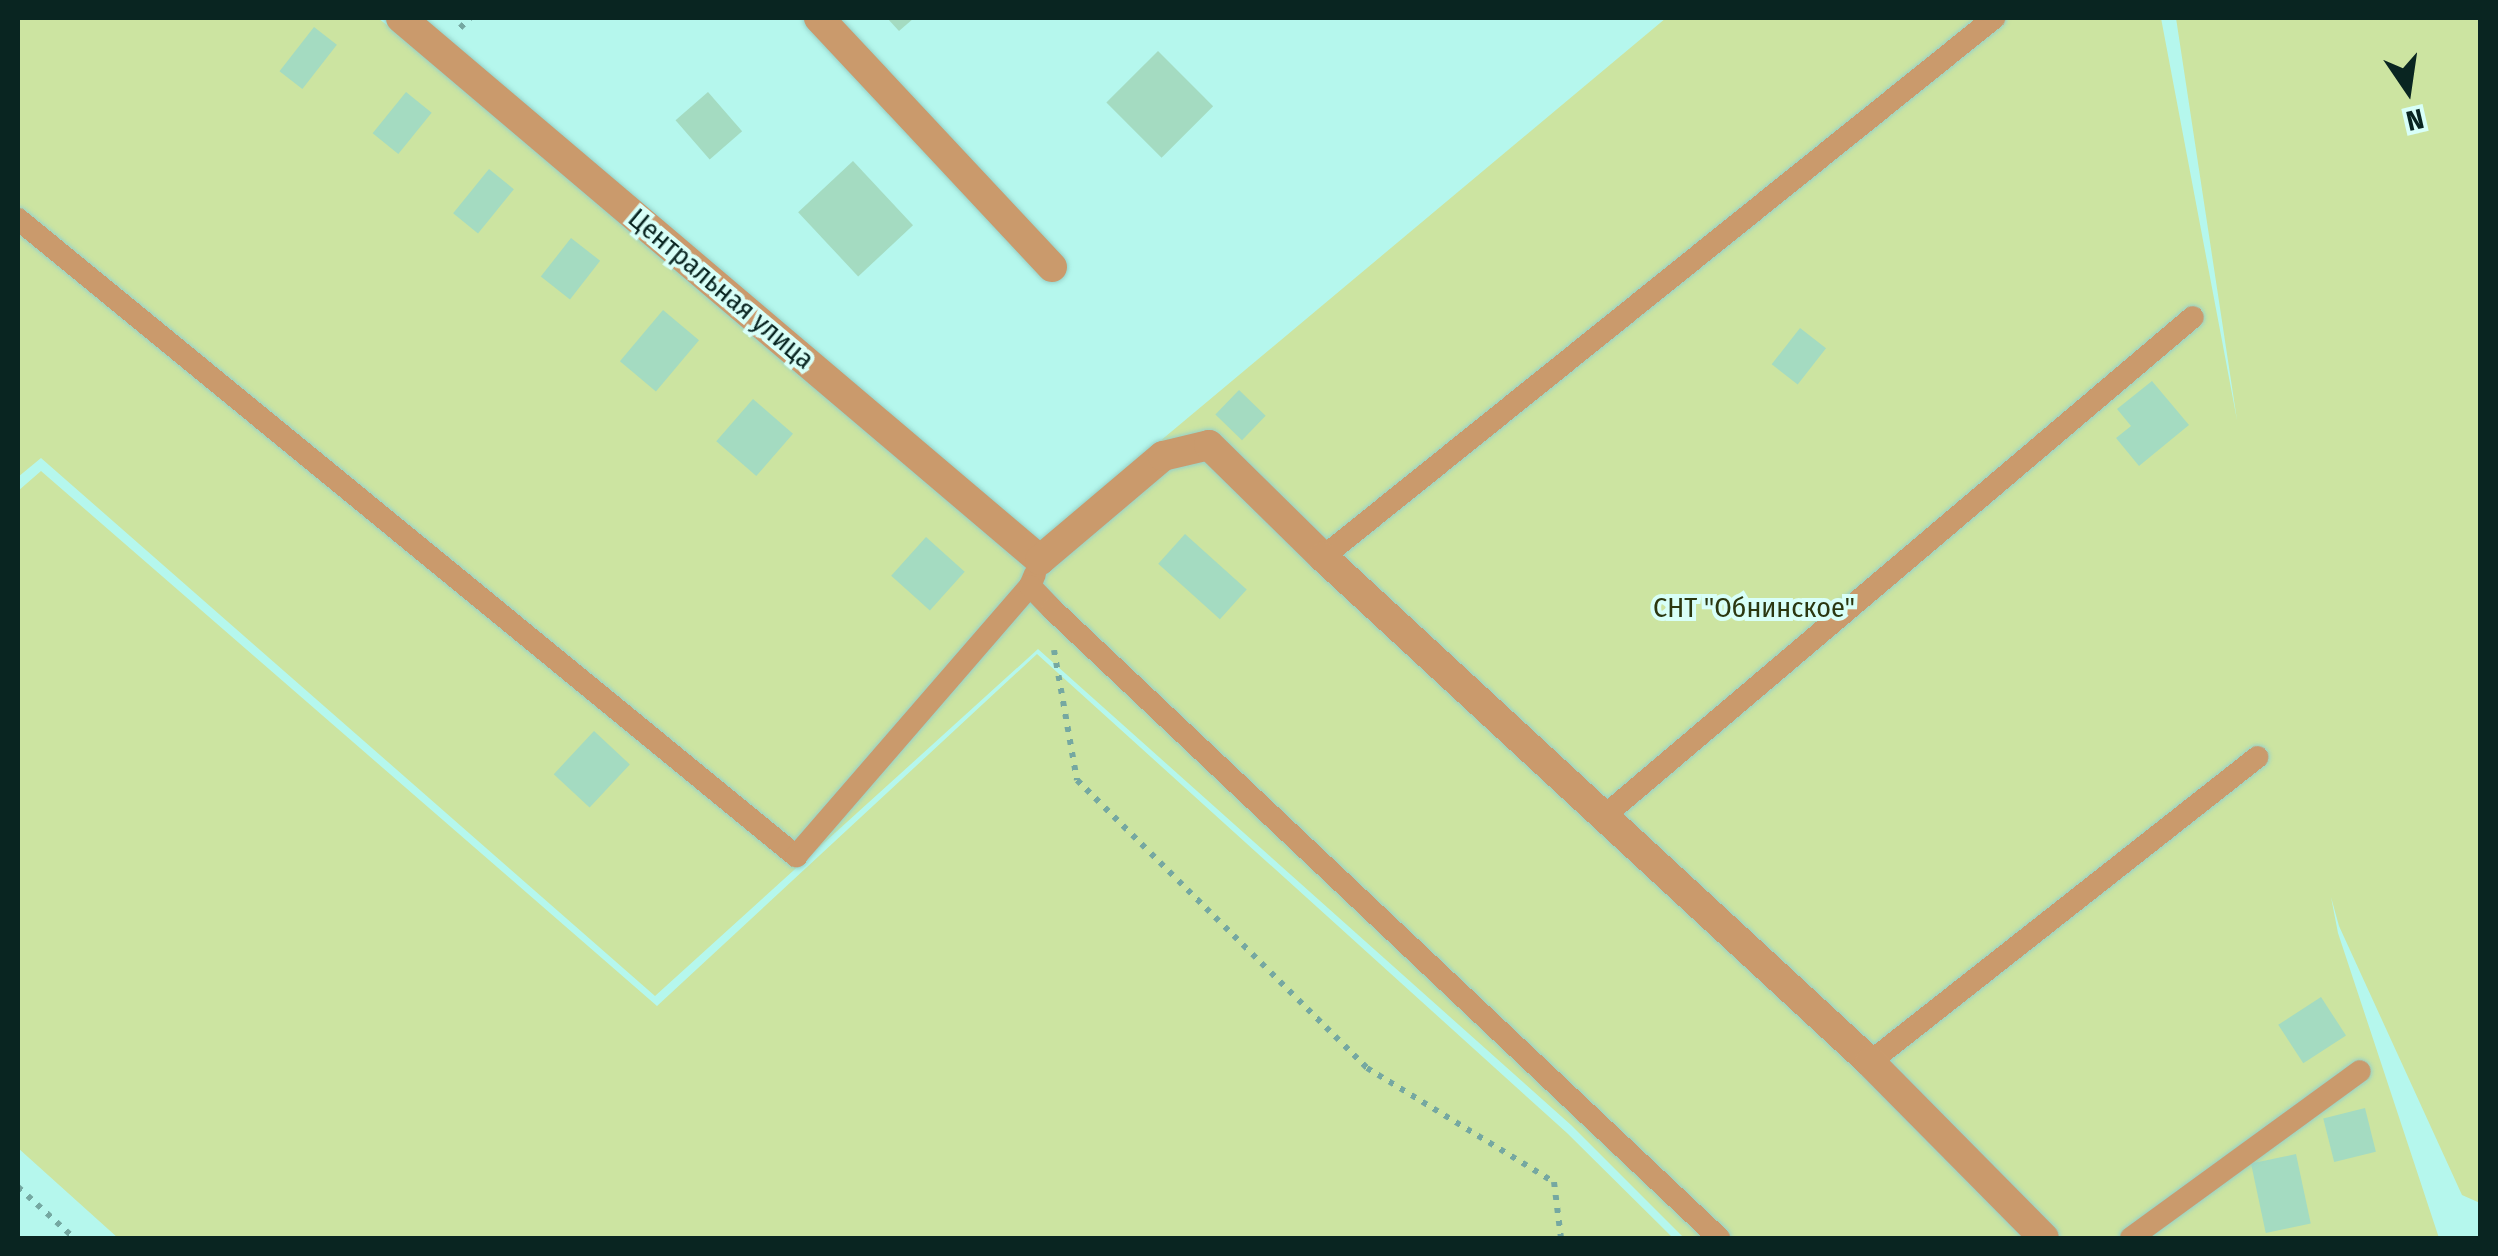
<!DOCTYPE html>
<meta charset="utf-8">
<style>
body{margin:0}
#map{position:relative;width:2498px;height:1256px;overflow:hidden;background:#b5f7ed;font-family:"Fira Sans Condensed",sans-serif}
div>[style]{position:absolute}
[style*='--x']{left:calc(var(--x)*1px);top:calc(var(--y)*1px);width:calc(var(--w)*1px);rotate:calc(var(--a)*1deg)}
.green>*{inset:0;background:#cce4a1}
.building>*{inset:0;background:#a4dbc1;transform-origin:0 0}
.path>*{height:6px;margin-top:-3px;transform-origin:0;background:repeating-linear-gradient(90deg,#75a8a1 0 5px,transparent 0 13px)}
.roads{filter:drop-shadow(0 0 2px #96d1c8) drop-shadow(0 0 2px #96d1c8)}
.lane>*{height:22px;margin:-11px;padding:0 11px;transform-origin:11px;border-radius:11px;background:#ca9a6c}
.street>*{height:30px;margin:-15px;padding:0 15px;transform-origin:15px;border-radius:15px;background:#ca9a6c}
span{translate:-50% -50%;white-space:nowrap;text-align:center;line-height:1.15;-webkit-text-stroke:8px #d8fff8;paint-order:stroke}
.street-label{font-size:28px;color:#092521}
.park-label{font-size:28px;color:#2b3710}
.frame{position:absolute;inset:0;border:20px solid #092521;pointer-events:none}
.north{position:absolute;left:2358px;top:40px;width:100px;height:100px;-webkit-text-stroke:8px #d8fff8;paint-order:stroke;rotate:167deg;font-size:28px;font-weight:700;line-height:40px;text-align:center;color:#092521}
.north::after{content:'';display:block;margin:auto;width:35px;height:45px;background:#092521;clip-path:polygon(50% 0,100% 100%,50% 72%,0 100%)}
</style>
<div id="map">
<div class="green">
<i style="clip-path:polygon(18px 18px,378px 18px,1037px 544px,1666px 18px,2161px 18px,2237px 420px,2176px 18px,2480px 18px,2480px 1203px,2462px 1195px,2339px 926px,2331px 897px,2338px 933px,2439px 1238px,1684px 1238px,1571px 1125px,1038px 649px,655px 996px,41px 458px,18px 477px)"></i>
<i style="clip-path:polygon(41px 471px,657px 1006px,1037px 654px,1567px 1133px,1673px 1238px,118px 1238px,18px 1148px,18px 491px)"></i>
</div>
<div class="building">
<i style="clip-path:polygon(887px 18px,914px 18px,899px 31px)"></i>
<i style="left:314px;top:27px;width:29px;height:56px;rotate:38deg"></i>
<i style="left:1158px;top:51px;width:78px;height:73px;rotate:45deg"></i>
<i style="left:406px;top:92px;width:33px;height:53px;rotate:39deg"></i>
<i style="left:708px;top:92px;width:52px;height:43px;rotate:49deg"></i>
<i style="left:853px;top:161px;width:88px;height:75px;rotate:47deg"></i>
<i style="left:489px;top:169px;width:32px;height:57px;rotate:39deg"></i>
<i style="left:571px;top:238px;width:37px;height:49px;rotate:38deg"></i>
<i style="left:663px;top:310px;width:47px;height:67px;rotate:40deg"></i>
<i style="left:1800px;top:328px;width:33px;height:46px;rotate:38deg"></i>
<i style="clip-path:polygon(2152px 381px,2189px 425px,2139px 466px,2116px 438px,2131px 426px,2117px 409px)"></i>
<i style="left:1239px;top:390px;width:37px;height:34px;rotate:44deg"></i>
<i style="left:753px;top:399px;width:53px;height:56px;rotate:41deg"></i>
<i style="left:1185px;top:534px;width:83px;height:40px;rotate:42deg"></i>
<i style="left:926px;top:537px;width:52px;height:52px;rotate:42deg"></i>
<i style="left:594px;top:731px;width:49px;height:59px;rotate:43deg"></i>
<i style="left:2321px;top:997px;width:46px;height:51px;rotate:57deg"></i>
<i style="left:2365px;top:1108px;width:45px;height:43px;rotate:76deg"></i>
<i style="left:2296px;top:1154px;width:71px;height:46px;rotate:78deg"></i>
</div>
<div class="path">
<i style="--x:460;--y:28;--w:14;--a:-45"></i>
<i style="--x:1054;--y:650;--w:132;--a:80"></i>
<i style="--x:1077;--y:780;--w:409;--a:44.8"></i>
<i style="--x:1367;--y:1068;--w:219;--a:31.4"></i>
<i style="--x:1554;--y:1182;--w:56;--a:82.9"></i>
<i style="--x:18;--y:1187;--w:76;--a:42.3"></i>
</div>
<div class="roads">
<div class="lane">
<i style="--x:18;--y:219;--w:1006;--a:39.31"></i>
<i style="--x:796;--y:856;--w:357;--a:-49.1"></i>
<i style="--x:1323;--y:557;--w:861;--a:-38.77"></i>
<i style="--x:1035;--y:574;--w:13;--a:113"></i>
<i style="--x:1030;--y:586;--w:32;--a:46"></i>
<i style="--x:1052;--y:609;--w:917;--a:43.32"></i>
<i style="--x:1603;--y:817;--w:773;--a:-40.28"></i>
<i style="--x:1870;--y:1062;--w:493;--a:-38.2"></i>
<i style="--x:2131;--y:1238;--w:283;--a:-36.1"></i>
</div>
<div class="street">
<i style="--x:401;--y:18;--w:838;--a:40.3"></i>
<i style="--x:1040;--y:560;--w:161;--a:-40.2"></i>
<i style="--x:1163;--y:456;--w:47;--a:-13.4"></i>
<i style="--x:1209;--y:445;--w:160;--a:44.5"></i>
<i style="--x:1323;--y:557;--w:744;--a:42.71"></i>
<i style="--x:1870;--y:1062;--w:247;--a:45.3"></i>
<i style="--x:819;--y:18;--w:341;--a:46.9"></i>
</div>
</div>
<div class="street-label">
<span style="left:721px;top:289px;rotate:40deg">Центральная улица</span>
</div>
<div class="park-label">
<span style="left:1754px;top:608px">СНТ "Обнинское"</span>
</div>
<div class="frame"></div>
<div class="north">N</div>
</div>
